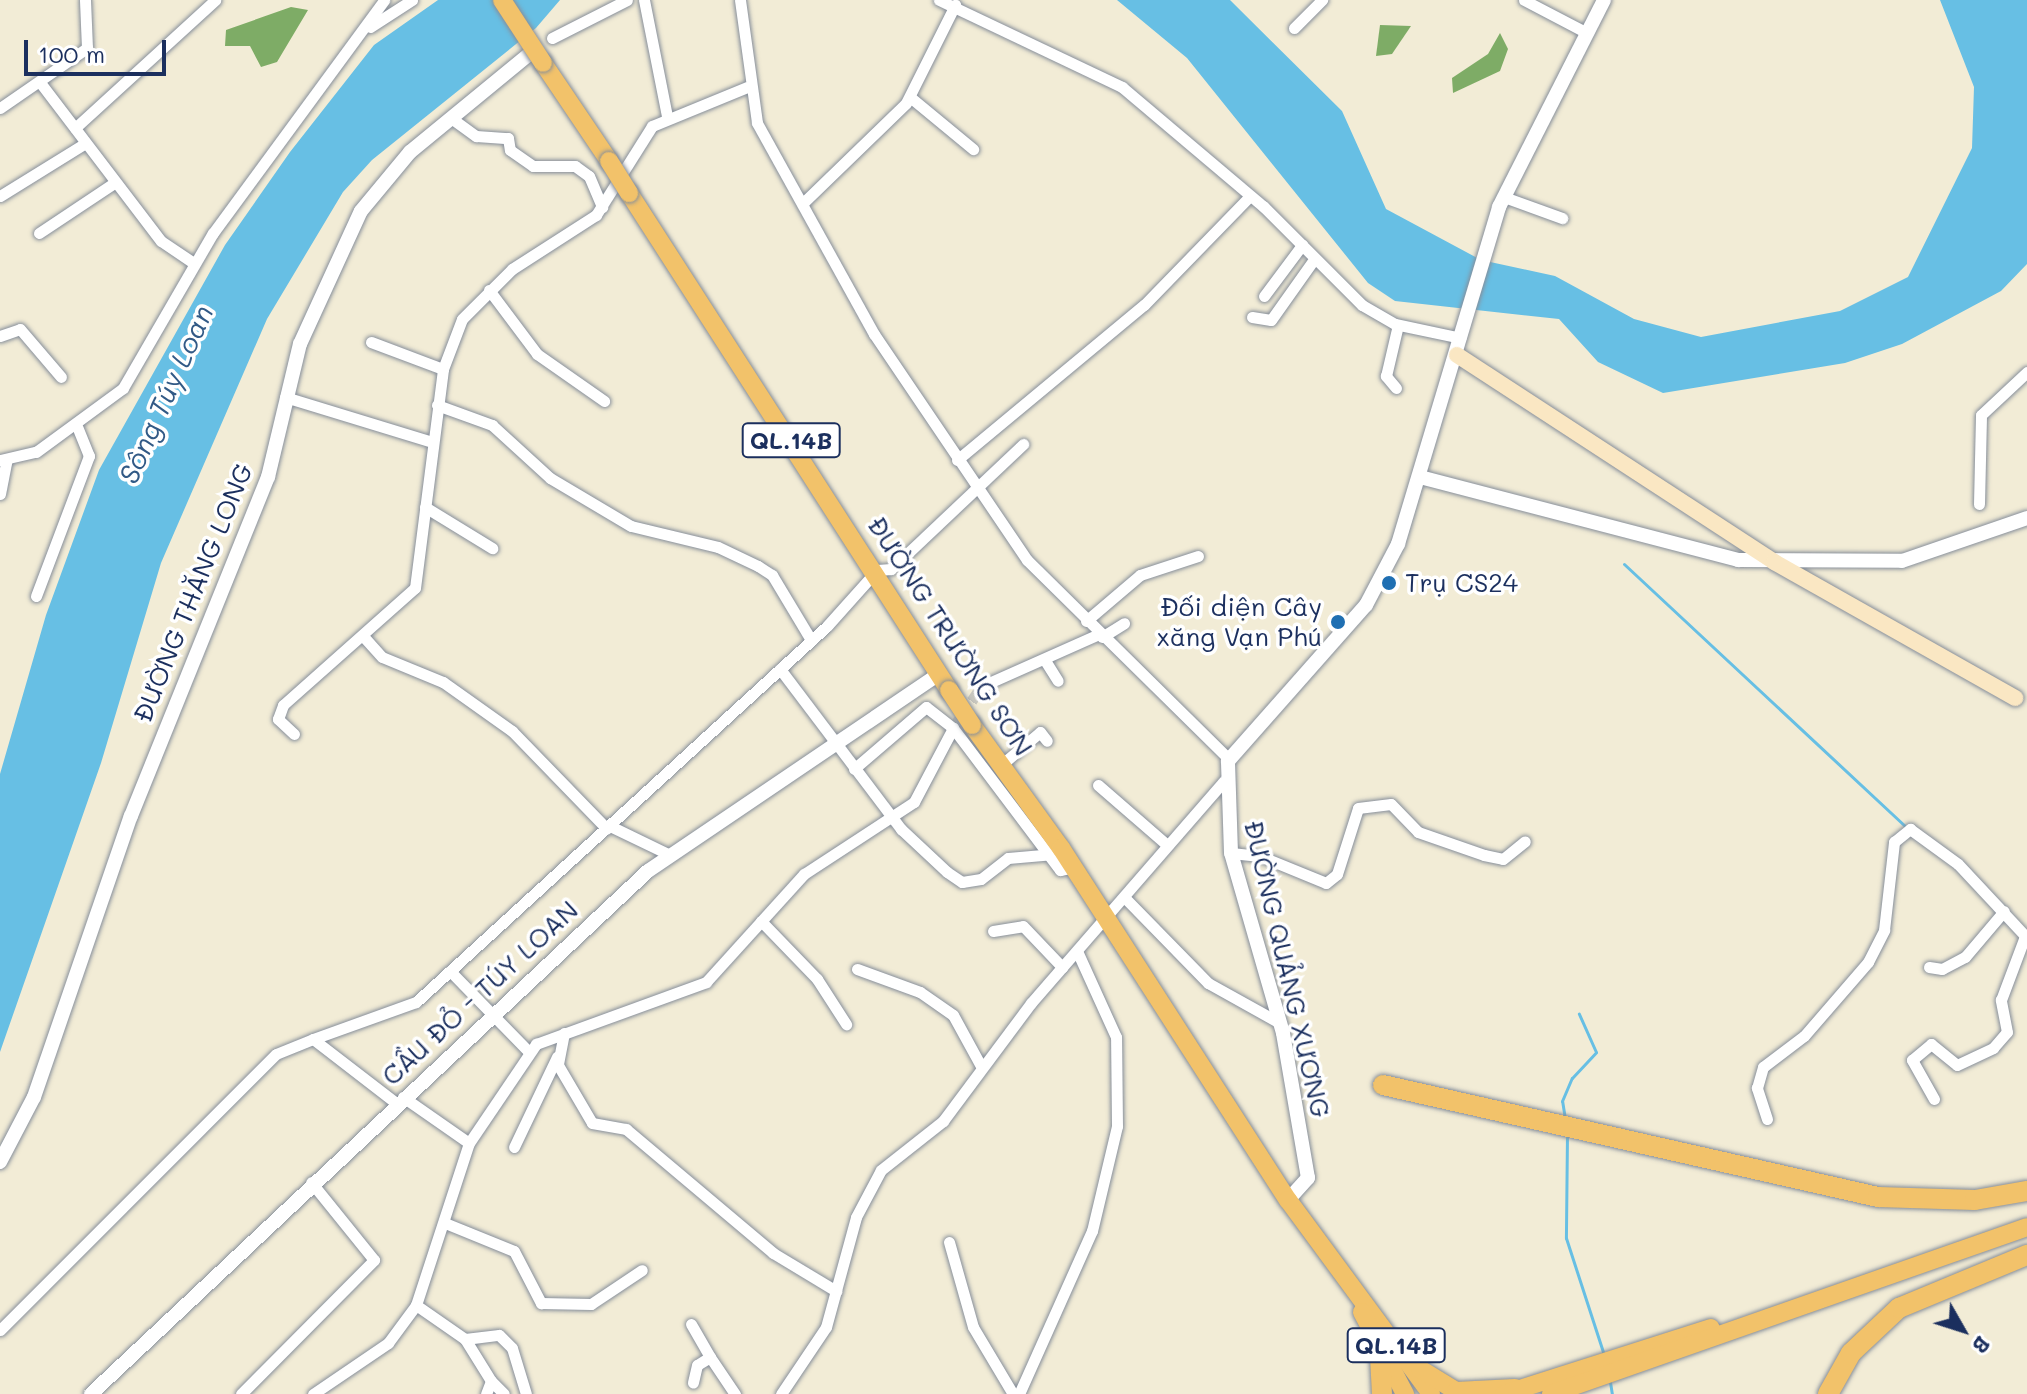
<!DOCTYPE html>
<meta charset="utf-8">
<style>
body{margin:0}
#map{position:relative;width:2027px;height:1394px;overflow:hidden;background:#f2ecd6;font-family:Mali,sans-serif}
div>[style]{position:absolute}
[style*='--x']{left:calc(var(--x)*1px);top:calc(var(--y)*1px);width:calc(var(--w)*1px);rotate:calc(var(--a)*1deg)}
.forest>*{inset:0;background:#7eac66}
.water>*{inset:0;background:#67bfe4}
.stream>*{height:3px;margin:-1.5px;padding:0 1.5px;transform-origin:1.5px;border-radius:1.5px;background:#67bfe4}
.minor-tunnel>*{height:11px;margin-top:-5.5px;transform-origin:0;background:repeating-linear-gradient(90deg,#c7c6be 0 11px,transparent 0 16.5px)}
.roads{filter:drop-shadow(0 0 2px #868e9a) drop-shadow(0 0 2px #868e9a)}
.minor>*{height:11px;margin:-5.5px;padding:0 5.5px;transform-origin:5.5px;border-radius:5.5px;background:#fff}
.tertiary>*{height:14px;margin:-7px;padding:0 7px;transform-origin:7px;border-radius:7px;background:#fff}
.secondary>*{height:16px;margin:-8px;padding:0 8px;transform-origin:8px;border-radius:8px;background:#fae7c3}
.trunk>*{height:18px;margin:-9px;padding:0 9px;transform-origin:9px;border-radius:9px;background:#f2c26a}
.motorway>*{height:20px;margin:-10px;padding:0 10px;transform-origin:10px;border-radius:10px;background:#f2c26a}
.bridges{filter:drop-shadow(0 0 2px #868e9a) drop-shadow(0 0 2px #868e9a)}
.trunk-bridge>*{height:18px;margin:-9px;padding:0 9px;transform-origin:9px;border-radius:9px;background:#f2c26a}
.dots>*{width:22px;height:22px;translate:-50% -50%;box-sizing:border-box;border:4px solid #fff;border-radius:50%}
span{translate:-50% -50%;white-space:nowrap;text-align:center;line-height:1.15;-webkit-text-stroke:7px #fff;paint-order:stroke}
.shield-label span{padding:2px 6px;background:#fff;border:2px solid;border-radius:6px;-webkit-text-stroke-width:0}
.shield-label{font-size:24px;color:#1b2f5e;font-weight:700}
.poi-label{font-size:26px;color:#1b2f5e}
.left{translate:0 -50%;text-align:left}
.right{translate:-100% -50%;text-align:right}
.street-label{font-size:26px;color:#1b2f5e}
.water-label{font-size:28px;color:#325a86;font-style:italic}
.north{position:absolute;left:1923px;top:1290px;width:80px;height:80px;-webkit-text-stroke:6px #fff;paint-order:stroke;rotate:129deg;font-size:22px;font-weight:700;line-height:32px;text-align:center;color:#1b2f5e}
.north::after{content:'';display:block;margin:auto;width:28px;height:36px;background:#1b2f5e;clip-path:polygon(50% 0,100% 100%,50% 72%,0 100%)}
.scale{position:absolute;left:24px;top:40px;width:142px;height:36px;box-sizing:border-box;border:4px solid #1b2f5e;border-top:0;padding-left:10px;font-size:24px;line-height:28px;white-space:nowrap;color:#1b2f5e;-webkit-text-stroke:6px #fff;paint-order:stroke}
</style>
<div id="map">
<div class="forest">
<i style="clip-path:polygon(291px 7px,308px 10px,277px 62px,261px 67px,250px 46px,225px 46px,226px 30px)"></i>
<i style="clip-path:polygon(1380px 25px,1411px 26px,1392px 54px,1376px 56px)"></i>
<i style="clip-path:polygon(1500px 33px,1508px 49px,1500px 71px,1453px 93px,1452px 78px,1488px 54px)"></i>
</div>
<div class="water">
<i style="clip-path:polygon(438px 0,560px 0,536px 28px,372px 160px,343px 192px,267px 319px,161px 563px,101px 763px,0 1052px,0 774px,46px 615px,99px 470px,225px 245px,290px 152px,374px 45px)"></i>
<i style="clip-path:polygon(1117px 0,1230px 0,1342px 111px,1386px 209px,1481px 260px,1555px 276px,1634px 319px,1701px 337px,1840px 311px,1908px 277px,1972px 148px,1974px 87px,1940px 0,2027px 0,2027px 264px,2001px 291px,1902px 344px,1845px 363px,1663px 393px,1598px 362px,1559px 319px,1395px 301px,1368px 283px,1187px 58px)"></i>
</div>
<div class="stream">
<i style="--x:1624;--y:564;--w:386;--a:43"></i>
<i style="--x:1565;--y:1119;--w:18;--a:-99"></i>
<i style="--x:1562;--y:1101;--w:25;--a:-67"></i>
<i style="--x:1572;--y:1078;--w:35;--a:-47"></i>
<i style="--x:1596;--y:1052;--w:42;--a:-114.1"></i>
<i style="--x:1567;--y:1134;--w:104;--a:90.6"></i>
<i style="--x:1566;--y:1238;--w:123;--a:72"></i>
<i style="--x:1610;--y:1382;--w:12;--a:81"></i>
</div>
<div class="minor-tunnel">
<i style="--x:953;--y:728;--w:51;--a:-55.4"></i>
</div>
<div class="roads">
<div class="minor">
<i style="--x:644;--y:0;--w:118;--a:78.8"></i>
<i style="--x:740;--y:0;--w:124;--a:82.1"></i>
<i style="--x:757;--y:123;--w:241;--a:61"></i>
<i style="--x:874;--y:334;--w:273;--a:55.9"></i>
<i style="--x:1027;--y:560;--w:284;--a:44.6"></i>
<i style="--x:939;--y:0;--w:203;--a:25.4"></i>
<i style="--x:1122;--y:87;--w:185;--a:40.2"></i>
<i style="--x:1263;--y:206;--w:140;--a:45"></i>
<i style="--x:1362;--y:305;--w:38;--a:30"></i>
<i style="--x:1395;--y:324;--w:67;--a:12"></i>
<i style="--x:1524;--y:0;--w:71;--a:27.6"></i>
<i style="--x:370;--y:27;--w:50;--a:-32.7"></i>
<i style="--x:1294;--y:28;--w:40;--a:-45"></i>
<i style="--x:552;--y:38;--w:84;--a:-26.9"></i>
<i style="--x:42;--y:85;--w:196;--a:52.7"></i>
<i style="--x:161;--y:241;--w:40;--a:34"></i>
<i style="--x:910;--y:97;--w:82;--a:39.5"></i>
<i style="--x:0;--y:108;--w:106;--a:-34.6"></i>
<i style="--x:87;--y:48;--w:48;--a:-92.4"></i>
<i style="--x:451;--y:118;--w:31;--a:36"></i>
<i style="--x:476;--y:136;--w:32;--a:4"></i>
<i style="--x:508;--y:138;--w:12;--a:81"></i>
<i style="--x:510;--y:150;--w:28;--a:35"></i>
<i style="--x:533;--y:166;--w:42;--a:0"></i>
<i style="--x:575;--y:166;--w:17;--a:36"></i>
<i style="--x:589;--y:176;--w:34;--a:67"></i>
<i style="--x:75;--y:128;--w:190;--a:-42.4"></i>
<i style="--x:0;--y:196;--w:99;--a:-31.8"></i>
<i style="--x:1504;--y:197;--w:62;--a:19.9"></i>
<i style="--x:804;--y:202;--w:142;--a:-44.1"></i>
<i style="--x:906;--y:103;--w:110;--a:-63.4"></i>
<i style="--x:39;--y:233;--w:90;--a:-33.7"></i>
<i style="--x:489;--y:290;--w:80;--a:53.1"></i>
<i style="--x:537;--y:354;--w:82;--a:35"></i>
<i style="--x:1264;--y:296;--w:64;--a:-53.3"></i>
<i style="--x:1252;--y:317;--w:19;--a:9"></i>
<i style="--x:1271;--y:320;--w:71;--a:-54.7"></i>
<i style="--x:0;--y:336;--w:21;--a:-19"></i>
<i style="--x:20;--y:329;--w:63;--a:49.5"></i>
<i style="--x:371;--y:342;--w:77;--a:20.6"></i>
<i style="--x:1396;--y:388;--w:16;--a:-130"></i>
<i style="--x:1386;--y:376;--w:52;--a:-76.8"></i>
<i style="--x:285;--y:397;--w:154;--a:17"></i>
<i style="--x:437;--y:405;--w:59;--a:20"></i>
<i style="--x:492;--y:425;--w:79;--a:42.4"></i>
<i style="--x:550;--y:478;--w:94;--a:30.7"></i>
<i style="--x:631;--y:526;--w:89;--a:13.6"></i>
<i style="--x:718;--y:547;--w:44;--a:25.4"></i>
<i style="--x:758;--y:566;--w:17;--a:33"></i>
<i style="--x:772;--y:575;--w:76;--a:59"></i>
<i style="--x:0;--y:460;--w:37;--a:-13"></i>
<i style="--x:36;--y:452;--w:108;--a:-36.3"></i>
<i style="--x:123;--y:388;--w:179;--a:-59.9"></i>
<i style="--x:213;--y:233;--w:289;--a:-53.7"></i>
<i style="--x:957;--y:460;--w:243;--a:-39.7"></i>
<i style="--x:1144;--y:305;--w:152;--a:-45.8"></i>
<i style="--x:0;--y:494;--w:33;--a:-79"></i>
<i style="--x:1979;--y:504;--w:89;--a:-88.7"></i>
<i style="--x:1981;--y:415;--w:63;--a:-43.1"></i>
<i style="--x:425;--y:507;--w:79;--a:31.5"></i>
<i style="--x:36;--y:596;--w:150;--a:-69.3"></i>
<i style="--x:89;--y:456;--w:31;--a:-112"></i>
<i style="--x:1086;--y:621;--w:71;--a:-40.4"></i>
<i style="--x:1140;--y:575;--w:61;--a:-18.1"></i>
<i style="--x:363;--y:636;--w:28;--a:48"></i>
<i style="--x:382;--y:657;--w:66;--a:22.3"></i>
<i style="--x:443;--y:682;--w:85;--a:35.4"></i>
<i style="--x:512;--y:731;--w:136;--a:45.9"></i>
<i style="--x:1102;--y:637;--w:26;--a:-32"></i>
<i style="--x:1046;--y:662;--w:22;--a:58"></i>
<i style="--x:780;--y:669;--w:201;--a:52.9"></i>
<i style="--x:901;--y:829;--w:63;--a:43.1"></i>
<i style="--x:947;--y:872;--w:18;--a:34"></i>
<i style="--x:962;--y:882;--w:19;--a:-9"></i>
<i style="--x:981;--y:879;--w:34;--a:-38"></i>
<i style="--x:1008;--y:858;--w:46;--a:-5"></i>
<i style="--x:982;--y:686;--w:128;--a:-24"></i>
<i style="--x:953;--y:728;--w:178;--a:53"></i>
<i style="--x:1060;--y:870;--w:14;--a:-12"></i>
<i style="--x:294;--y:734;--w:22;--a:-137"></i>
<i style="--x:278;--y:719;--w:15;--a:-70"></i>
<i style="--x:283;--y:705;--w:176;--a:-41.6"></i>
<i style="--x:415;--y:588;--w:221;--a:-82.7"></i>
<i style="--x:443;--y:369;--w:53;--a:-69.2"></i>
<i style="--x:462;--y:319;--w:71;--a:-45"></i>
<i style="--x:512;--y:269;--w:100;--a:-32.7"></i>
<i style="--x:596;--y:215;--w:105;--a:-57.8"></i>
<i style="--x:652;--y:126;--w:103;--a:-22.3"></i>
<i style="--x:1001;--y:765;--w:51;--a:-40.2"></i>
<i style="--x:1040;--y:732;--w:11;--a:52"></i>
<i style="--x:1098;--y:785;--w:91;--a:41"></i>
<i style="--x:610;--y:826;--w:67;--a:25.8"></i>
<i style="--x:1231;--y:853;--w:29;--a:6"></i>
<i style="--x:1260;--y:856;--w:71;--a:22.2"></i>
<i style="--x:1326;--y:883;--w:14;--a:-39"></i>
<i style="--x:1337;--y:874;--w:69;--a:-72.3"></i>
<i style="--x:1358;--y:808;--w:33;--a:-7"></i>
<i style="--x:1391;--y:804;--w:39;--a:46"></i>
<i style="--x:1418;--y:832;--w:70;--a:19.2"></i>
<i style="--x:1484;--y:855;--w:19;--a:12"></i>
<i style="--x:1503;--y:859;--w:28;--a:-39"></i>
<i style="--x:1125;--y:898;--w:119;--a:45.7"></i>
<i style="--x:1208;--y:983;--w:82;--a:29.1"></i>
<i style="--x:761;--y:921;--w:81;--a:46"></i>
<i style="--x:817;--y:979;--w:54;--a:57.2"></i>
<i style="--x:993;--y:931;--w:30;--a:-9"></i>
<i style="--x:1023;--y:926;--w:57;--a:46.4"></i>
<i style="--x:1929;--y:967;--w:13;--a:9"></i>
<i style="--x:1942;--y:969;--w:26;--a:-28"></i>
<i style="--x:1965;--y:957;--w:60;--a:-49.7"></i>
<i style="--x:857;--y:969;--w:67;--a:20.1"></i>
<i style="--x:920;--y:992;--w:40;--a:34.9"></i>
<i style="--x:953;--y:1015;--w:60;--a:61.3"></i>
<i style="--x:450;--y:971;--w:113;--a:45.7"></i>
<i style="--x:564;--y:1033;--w:33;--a:101"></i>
<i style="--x:558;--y:1065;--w:67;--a:59.6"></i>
<i style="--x:592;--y:1123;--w:35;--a:10"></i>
<i style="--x:626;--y:1129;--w:192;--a:40.1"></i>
<i style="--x:773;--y:1253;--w:74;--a:31.1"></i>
<i style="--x:313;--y:1039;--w:109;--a:-19.8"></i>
<i style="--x:416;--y:1002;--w:557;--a:-42.45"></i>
<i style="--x:827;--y:626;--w:75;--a:-48.2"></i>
<i style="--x:877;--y:570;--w:14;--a:-4"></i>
<i style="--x:891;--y:569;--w:182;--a:-43.4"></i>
<i style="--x:403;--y:1097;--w:80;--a:34.9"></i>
<i style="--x:1934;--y:1099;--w:45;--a:-119.4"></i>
<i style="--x:1912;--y:1060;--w:25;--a:-40"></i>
<i style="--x:1931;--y:1044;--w:33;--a:39"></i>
<i style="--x:1957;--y:1065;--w:40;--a:-25"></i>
<i style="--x:1993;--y:1048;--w:21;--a:-49"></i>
<i style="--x:2007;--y:1032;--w:33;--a:-101"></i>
<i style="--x:2001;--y:1000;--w:68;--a:-69.4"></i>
<i style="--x:1767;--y:1119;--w:33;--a:-108"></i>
<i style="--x:1757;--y:1088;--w:22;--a:-74"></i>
<i style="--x:1763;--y:1067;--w:51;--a:-37.1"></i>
<i style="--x:1804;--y:1036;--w:98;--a:-49.1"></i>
<i style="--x:1868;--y:962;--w:36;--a:-63"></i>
<i style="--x:1884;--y:930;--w:89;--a:-83.5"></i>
<i style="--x:1894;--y:842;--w:21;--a:-39"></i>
<i style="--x:1910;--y:829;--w:59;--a:36.1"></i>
<i style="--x:1958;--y:864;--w:101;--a:47"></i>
<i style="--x:514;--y:1147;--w:100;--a:-64.5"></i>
<i style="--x:445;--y:1223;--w:74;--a:22.1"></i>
<i style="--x:514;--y:1251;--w:59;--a:62.6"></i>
<i style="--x:541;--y:1303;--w:50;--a:1.1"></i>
<i style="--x:591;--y:1304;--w:61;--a:-33.7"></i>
<i style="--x:949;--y:1242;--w:88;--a:74.2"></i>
<i style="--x:973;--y:1327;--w:78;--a:59.2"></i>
<i style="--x:416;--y:1305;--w:60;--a:34.8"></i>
<i style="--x:465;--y:1339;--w:49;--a:58.2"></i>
<i style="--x:491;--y:1381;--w:14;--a:111"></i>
<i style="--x:691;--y:1324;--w:38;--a:60"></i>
<i style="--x:710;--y:1357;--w:15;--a:148"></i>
<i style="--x:697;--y:1365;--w:18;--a:103"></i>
<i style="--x:0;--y:1330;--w:390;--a:-45"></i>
<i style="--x:276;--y:1054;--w:40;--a:-22"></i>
<i style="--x:313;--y:1039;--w:105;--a:37.6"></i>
<i style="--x:465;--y:1339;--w:34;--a:-7"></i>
<i style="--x:499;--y:1335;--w:18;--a:45"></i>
<i style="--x:512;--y:1348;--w:48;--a:73.1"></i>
<i style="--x:710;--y:1357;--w:45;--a:56"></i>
<i style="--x:491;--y:1381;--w:18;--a:45"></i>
<i style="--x:241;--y:1394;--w:189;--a:-45.2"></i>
<i style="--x:374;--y:1260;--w:100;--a:-128.9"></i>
<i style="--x:313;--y:1394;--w:91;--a:-34.2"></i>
<i style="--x:388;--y:1343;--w:47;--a:-53.6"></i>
<i style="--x:416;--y:1305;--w:170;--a:-71.9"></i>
<i style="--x:469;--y:1143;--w:120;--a:-55.9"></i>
<i style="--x:536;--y:1044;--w:181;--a:-20"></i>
<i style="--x:706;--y:982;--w:146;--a:-47.8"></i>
<i style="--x:804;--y:874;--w:131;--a:-33.2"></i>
<i style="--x:914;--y:802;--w:84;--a:-62.2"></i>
<i style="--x:953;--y:728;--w:34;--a:-142"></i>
<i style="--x:926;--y:707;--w:95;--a:139.3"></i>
<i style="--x:781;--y:1394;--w:81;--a:-56.1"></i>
<i style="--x:826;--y:1327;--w:114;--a:-74.7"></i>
<i style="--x:856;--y:1217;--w:53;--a:-62"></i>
<i style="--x:881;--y:1170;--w:79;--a:-38.3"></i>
<i style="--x:943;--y:1121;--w:147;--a:-53.3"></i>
<i style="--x:1031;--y:1003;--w:294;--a:-49"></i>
<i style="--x:1019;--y:1394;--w:179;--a:-65.9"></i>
<i style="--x:1092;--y:1231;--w:108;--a:-76.6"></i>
<i style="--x:1117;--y:1126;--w:89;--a:-90.6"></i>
<i style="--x:1116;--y:1037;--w:94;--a:-114.4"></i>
</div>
<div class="tertiary">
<i style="--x:1420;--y:477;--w:329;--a:14.6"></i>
<i style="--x:1738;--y:560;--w:164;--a:0.3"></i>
<i style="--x:1902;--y:561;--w:132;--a:-19"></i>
<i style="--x:0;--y:1162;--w:73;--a:-62.4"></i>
<i style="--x:34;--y:1097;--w:297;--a:-71"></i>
<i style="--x:131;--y:816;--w:366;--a:-68"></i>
<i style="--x:268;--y:477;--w:137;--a:-76.5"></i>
<i style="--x:300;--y:344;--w:146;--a:-65.4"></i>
<i style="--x:361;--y:211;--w:77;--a:-50.3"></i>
<i style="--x:410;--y:152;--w:153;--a:-39.4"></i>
<i style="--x:1288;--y:1200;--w:30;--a:-48"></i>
<i style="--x:1308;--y:1178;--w:147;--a:-99.8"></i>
<i style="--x:1283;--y:1033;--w:187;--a:-106.1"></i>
<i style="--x:1231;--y:853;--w:92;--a:-91.9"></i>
<i style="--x:1228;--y:761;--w:208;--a:-48.5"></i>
<i style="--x:1366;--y:605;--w:69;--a:-62.3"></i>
<i style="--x:1398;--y:544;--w:352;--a:-73.3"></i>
<i style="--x:1499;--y:207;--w:232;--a:-63.1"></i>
<i style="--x:91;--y:1394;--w:764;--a:-43.2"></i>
<i style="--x:648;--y:871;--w:351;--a:-34.1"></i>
</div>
<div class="secondary">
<i style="--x:1457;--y:355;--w:379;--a:33.1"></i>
<i style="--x:1774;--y:562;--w:277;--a:29.4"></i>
</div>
<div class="trunk">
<i style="--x:543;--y:63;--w:118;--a:56"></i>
<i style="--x:629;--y:193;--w:591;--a:57.22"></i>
<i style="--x:972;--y:725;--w:152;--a:54.1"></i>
<i style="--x:1061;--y:848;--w:419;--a:57.2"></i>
<i style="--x:1288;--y:1200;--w:241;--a:53.6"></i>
<i style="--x:1362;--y:1312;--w:93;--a:62.3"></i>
<i style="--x:1420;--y:1369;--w:42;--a:31.4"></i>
<i style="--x:1456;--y:1391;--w:59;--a:-2.9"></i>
<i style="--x:1504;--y:1394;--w:217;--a:-17.7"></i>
<i style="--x:1551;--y:1394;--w:504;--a:-19.33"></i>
</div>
<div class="motorway">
<i style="--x:1383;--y:1085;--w:508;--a:12.75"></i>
<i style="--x:1878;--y:1197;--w:97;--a:1.8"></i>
<i style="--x:1975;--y:1200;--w:53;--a:-9.8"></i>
<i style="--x:1380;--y:1356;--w:38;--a:87"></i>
<i style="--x:1828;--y:1394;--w:47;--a:-60.7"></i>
<i style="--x:1851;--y:1353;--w:66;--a:-43.2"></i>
<i style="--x:1899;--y:1308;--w:139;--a:-22.5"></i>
</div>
</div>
<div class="bridges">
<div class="trunk-bridge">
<i style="--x:502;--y:0;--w:75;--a:56.9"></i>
<i style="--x:609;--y:161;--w:38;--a:58"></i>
<i style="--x:949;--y:690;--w:42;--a:56.7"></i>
</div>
</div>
<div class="dots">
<i style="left:1389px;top:583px;background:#1f6fb2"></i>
<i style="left:1338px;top:622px;background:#1f6fb2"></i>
</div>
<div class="shield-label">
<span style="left:791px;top:440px">QL.14B</span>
<span style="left:1396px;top:1345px">QL.14B</span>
</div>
<div class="poi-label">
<span class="left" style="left:1405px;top:583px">Trụ CS24</span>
<span class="right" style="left:1322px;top:622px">Đối diện Cây<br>xăng Vạn Phú</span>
</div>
<div class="street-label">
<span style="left:193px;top:593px;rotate:-68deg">ĐƯỜNG THĂNG LONG</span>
<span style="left:950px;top:636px;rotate:57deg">ĐƯỜNG TRƯỜNG SƠN</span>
<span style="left:1287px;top:969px;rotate:77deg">ĐƯỜNG QUẢNG XƯƠNG</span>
<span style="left:480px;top:993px;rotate:-43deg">CẦU ĐỎ - TÚY LOAN</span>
</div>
<div class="water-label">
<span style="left:165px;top:394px;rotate:-66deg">Sông Túy Loan</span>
</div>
<div class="north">B</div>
<div class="scale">100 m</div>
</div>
